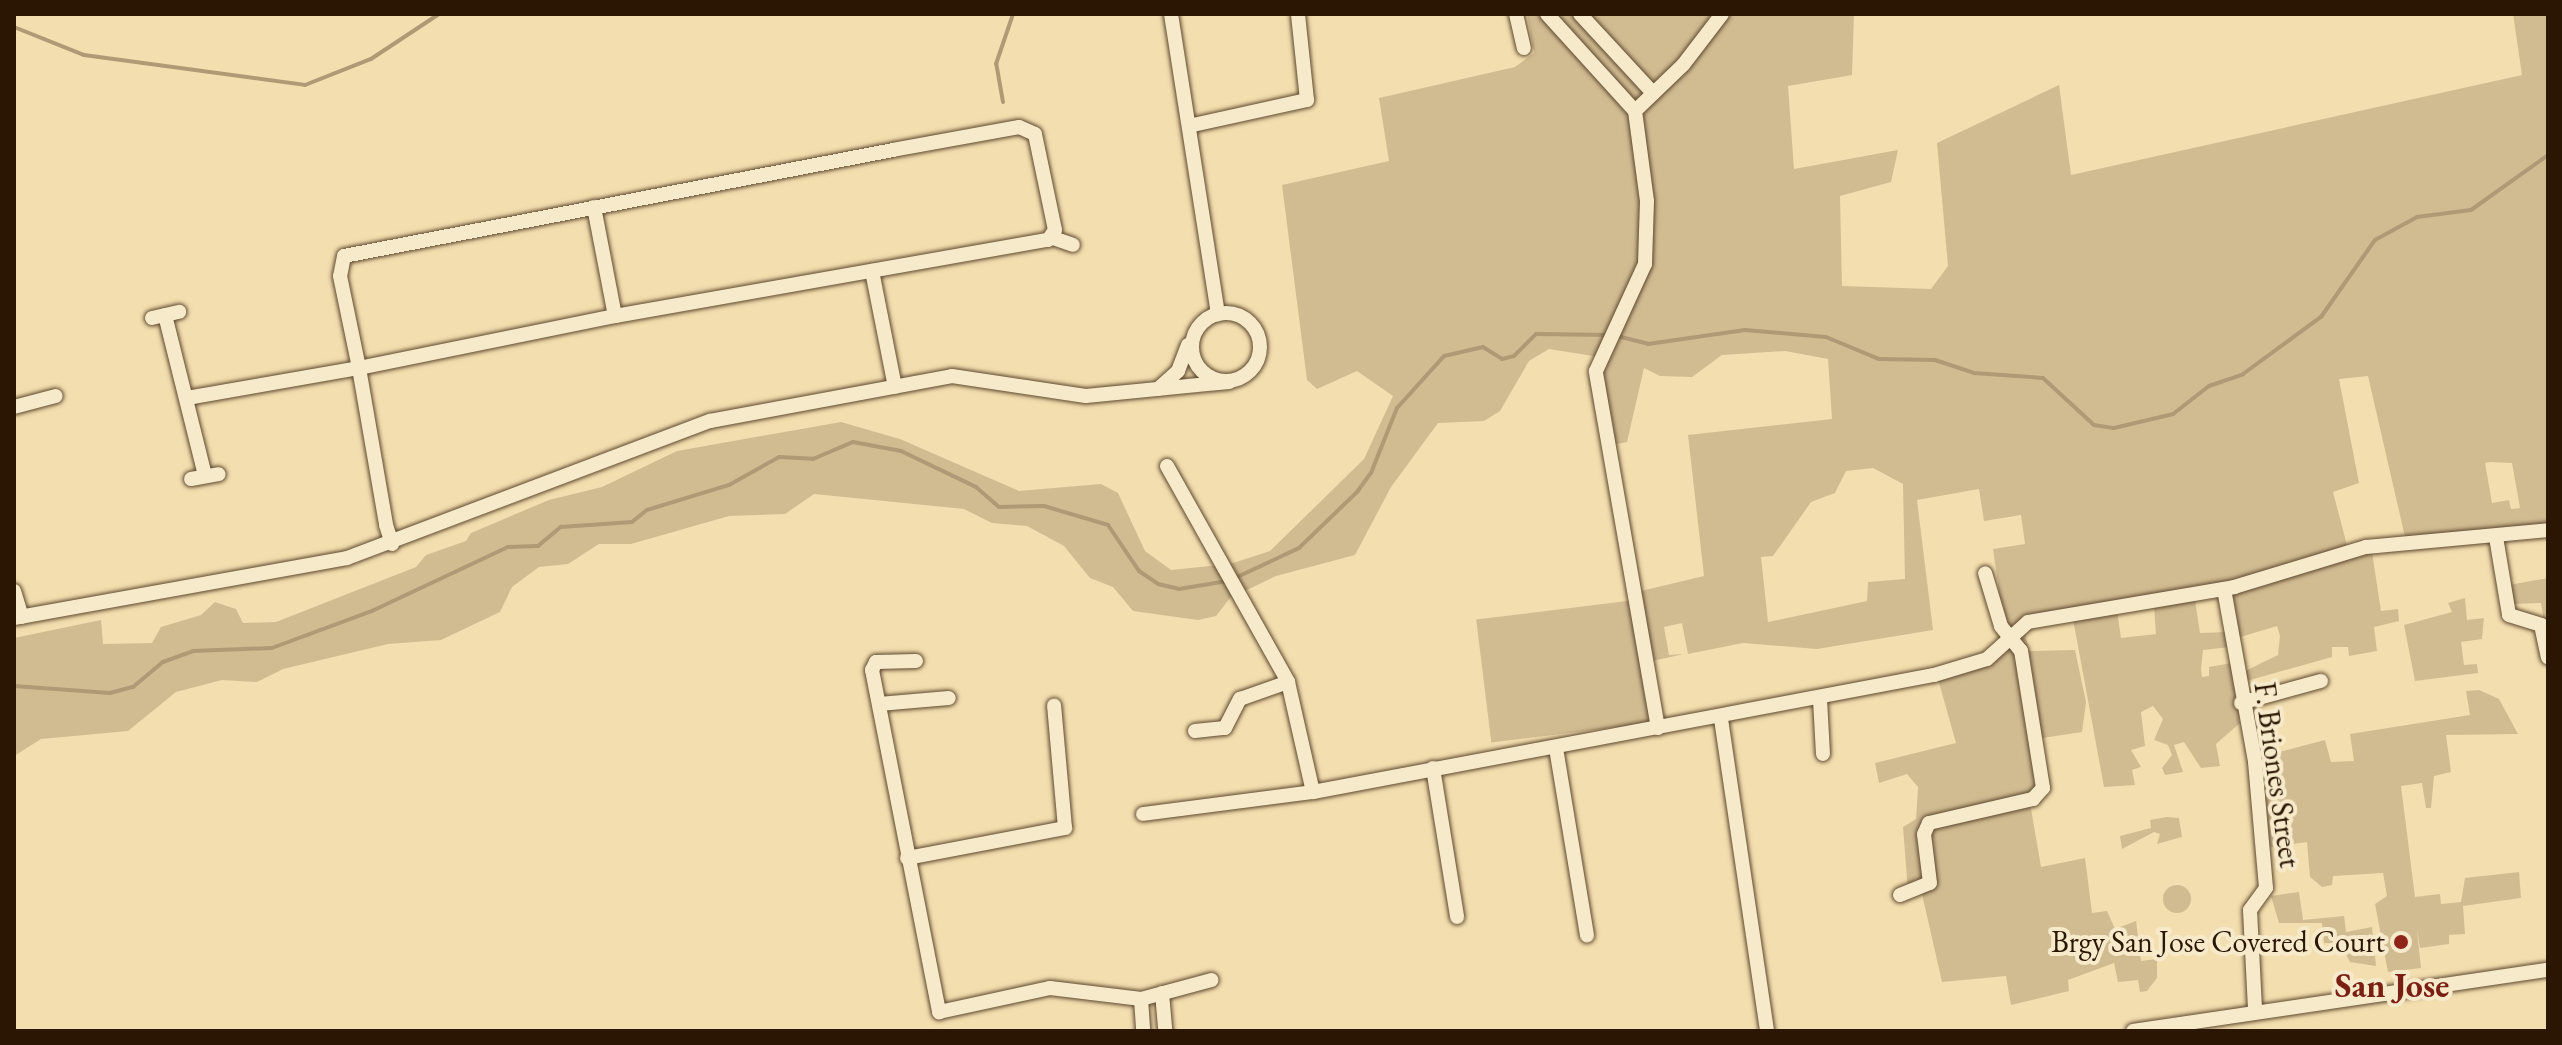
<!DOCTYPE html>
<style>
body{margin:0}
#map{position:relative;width:2562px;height:1045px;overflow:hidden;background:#f3deaf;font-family:"EB Garamond",serif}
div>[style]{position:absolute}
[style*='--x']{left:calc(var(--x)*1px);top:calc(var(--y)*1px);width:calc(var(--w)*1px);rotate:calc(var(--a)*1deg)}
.green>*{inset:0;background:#d1bc92;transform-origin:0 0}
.round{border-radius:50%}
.stream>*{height:4px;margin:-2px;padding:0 2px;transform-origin:2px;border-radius:2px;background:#af9a75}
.roads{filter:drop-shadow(0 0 2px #5d482e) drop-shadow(0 0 2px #5d482e)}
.minor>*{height:14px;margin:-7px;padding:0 7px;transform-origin:7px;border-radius:7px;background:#f7eacb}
.minor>.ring{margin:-7px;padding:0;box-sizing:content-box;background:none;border:14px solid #f7eacb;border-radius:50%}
.dots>*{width:22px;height:22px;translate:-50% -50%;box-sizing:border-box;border:4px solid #f7eacb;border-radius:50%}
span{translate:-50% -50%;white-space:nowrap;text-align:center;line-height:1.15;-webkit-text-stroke:8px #f7eacb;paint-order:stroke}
.street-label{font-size:30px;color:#2b1603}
.poi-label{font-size:30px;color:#2b1603}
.right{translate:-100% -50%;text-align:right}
.quarter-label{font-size:34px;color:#7a1f14;font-weight:700}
.frame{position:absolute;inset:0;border:16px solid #2b1603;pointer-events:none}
</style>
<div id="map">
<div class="green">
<i style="clip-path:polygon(evenodd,1527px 14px,1854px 14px,1852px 75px,1788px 86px,1794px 169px,1898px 150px,1891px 182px,1840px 196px,1842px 286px,1931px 289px,1948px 266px,1937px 143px,2059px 85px,2071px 175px,2522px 75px,2513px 14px,2548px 14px,2548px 526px,2405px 537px,2368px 376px,2339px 379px,2359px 483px,2333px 492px,2348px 549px,2259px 576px,2010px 628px,2004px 626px,1993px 549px,2025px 544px,2021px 515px,1984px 521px,1979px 489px,1917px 500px,1933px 630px,1817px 649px,1743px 643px,1688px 654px,1682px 623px,1664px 627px,1669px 655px,1684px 654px,1652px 661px,1641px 591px,1704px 576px,1688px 435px,1832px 419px,1828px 359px,1785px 351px,1722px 355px,1692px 377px,1660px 376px,1644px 368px,1627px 442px,1612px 445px,1601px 381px,1606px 358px,1549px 349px,1529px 361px,1500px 411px,1484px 421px,1438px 423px,1391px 487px,1355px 555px,1276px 576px,1230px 598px,1216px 616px,1198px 620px,1133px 611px,1113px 587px,1090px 578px,1064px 546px,1027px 526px,992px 523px,964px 509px,814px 494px,785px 514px,729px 516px,631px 544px,599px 544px,568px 564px,539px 567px,512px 587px,500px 612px,441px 640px,388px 644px,283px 669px,257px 682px,222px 680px,176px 692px,128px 731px,41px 739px,14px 756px,14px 638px,101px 620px,103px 644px,152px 643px,161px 627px,201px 615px,215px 602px,236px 609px,243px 623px,276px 622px,416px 567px,426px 555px,466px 541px,471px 533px,549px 500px,602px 487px,677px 451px,841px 422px,900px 439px,1019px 491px,1101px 484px,1118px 493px,1145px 551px,1171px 570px,1230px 564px,1270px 551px,1364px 459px,1393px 396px,1357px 371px,1317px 389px,1307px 380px,1282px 185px,1389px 161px,1379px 98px,1515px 67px,1534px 53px,1527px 14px,2490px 462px,2512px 463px,2520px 508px,2511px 509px,2509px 500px,2492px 503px,2485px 463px,2490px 462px,1527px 14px,1873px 468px,1903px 484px,1905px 579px,1868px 582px,1867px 601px,1768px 622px,1761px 557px,1773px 556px,1811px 502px,1835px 493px,1846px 471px,1873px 468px)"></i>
<i style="clip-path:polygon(2372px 552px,2381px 611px,2398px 609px,2399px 621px,2374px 627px,2377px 651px,2349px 656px,2348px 647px,2332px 647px,2332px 657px,2243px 682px,2241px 673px,2278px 655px,2280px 636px,2277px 626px,2237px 638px,2233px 591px)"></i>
<i style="clip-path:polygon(2548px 578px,2548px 620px,2544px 621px,2541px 603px,2514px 604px,2509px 585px)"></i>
<i style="clip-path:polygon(2465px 598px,2467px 620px,2484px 618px,2482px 639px,2461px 642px,2464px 665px,2477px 664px,2478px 673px,2415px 681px,2404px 625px,2452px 612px,2448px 603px)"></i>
<i style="left:1635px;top:600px;width:124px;height:160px;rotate:83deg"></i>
<i style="clip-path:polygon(2195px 600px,2200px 633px,2228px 632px,2230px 647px,2203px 650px,2201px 669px,2202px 677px,2209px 676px,2209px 667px,2232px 663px,2240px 723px,2216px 744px,2220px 766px,2201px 768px,2184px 742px,2174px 745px,2183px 772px,2165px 775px,2162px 768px,2172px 755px,2168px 745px,2154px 740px,2163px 719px,2153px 706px,2141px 712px,2145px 746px,2131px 750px,2141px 767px,2132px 770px,2135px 785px,2104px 787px,2073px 619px,2117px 611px,2121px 638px,2156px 634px,2154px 606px)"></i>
<i style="clip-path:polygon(2024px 628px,2029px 651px,2075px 650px,2086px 702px,2082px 732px,2036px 739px,2017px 632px)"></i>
<i style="clip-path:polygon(2015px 647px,2038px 793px,1931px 818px,1929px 876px,1908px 891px,1903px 827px,1916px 819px,1918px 787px,1907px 774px,1879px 783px,1875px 763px,1956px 743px,1938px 679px)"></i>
<i style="clip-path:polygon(2479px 690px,2499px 699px,2518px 734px,2446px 735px,2451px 772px,2434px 776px,2431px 808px,2426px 808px,2422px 783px,2401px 786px,2415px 897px,2440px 894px,2441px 904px,2461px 902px,2465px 878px,2519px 872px,2521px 898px,2463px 906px,2465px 934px,2449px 935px,2449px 944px,2420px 948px,2417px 930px,2421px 968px,2388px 972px,2375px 904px,2387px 896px,2383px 873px,2333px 876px,2332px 885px,2322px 887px,2310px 877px,2307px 842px,2266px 848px,2257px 758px,2325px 740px,2331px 762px,2354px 761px,2350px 734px,2470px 715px,2466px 691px)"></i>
<i style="clip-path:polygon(2030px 803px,2041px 867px,2085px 858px,2092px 913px,2107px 911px,2115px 929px,2136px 921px,2141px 961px,2157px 959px,2157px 978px,2147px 991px,2140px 992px,2138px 980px,2118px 982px,2114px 963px,2068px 980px,2069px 991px,2011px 1005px,2006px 976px,1942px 982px,1922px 894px,1931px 829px)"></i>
<i style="clip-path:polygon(2167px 817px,2179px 818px,2182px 837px,2157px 844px,2160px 834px,2154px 832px,2122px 849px,2120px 836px,2151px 828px,2150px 820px)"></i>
<i class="round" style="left:2163px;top:885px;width:28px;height:28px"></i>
<i style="clip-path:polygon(2299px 892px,2303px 920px,2344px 916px,2346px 932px,2372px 927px,2376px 966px,2350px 962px,2340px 943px,2324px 943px,2322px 923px,2279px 923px,2271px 896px)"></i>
</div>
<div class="stream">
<i style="--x:14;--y:27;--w:75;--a:21.8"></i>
<i style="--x:84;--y:55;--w:223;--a:7.7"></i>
<i style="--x:305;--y:85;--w:71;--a:-21.5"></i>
<i style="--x:371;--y:59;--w:82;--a:-33.5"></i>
<i style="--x:1003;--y:102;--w:39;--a:-100"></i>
<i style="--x:996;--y:64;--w:53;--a:-71.2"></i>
<i style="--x:1617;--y:336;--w:32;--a:14"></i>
<i style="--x:1648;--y:344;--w:98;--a:-8.2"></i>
<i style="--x:1745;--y:330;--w:81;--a:4.9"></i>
<i style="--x:1826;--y:337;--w:57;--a:22.5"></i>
<i style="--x:1879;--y:359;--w:56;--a:1"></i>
<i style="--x:1935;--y:360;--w:41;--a:18.4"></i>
<i style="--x:1974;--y:373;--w:69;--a:4.1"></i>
<i style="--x:2043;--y:378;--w:69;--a:42.7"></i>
<i style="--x:2094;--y:425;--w:20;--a:9"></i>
<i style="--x:2114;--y:428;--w:61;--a:-13.3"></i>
<i style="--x:2173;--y:414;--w:46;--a:-37.9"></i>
<i style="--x:2209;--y:386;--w:36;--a:-19"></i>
<i style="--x:2243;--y:374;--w:97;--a:-36.2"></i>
<i style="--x:2321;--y:317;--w:94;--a:-55"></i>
<i style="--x:2375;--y:240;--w:48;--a:-28.7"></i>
<i style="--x:2417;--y:217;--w:54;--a:-7.4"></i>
<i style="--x:2471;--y:210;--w:95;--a:-35.5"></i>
<i style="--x:1235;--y:578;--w:71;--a:-25.1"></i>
<i style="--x:1299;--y:548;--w:81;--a:-44"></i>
<i style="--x:1357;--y:492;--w:24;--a:-54"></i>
<i style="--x:1371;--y:473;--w:70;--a:-68.2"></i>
<i style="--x:1397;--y:408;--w:70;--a:-47.9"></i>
<i style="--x:1444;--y:356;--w:40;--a:-13"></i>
<i style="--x:1483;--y:347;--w:22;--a:32"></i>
<i style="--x:1502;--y:359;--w:12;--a:-14"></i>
<i style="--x:1514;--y:356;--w:31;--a:-45"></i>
<i style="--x:1536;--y:334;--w:73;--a:0.8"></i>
<i style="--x:14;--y:686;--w:96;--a:4.2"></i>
<i style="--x:110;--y:693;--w:24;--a:-15"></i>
<i style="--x:133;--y:687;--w:39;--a:-40"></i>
<i style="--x:163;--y:662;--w:32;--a:-20"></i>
<i style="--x:193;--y:651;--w:79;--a:-2.2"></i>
<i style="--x:272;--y:648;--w:109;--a:-20.4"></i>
<i style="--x:374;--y:610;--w:148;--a:-25.2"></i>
<i style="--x:508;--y:547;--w:30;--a:-2"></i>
<i style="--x:538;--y:546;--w:30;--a:-40"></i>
<i style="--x:561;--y:527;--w:71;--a:-4"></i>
<i style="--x:632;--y:522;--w:19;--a:-39"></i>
<i style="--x:647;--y:510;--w:86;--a:-17"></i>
<i style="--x:729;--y:485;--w:57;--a:-29.2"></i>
<i style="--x:779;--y:457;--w:34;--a:3"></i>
<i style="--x:813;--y:459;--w:43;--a:-23"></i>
<i style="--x:853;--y:442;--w:49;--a:10.6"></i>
<i style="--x:901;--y:451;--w:83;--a:25.6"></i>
<i style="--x:976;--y:487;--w:30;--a:41"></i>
<i style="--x:999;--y:507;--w:45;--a:-1.3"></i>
<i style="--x:1044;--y:506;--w:67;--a:16.5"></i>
<i style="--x:1108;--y:525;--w:55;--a:56"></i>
<i style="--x:1139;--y:571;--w:23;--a:34"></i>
<i style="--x:1158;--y:584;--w:22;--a:13"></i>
<i style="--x:1179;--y:589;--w:49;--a:-9.5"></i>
</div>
<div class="roads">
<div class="minor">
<i style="--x:1171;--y:14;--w:304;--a:81.1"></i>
<i style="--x:1516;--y:14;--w:35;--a:77"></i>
<i style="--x:1547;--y:14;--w:131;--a:47.8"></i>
<i style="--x:1580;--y:14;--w:108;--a:47.3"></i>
<i style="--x:1193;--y:125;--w:117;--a:-12.4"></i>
<i style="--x:1307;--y:100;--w:86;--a:-96"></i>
<i style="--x:594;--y:207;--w:111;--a:79.1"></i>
<i style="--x:1053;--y:238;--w:21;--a:19"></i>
<i style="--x:872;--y:271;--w:118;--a:78.8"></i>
<i class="ring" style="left:1192px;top:313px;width:54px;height:54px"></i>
<i style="--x:165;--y:315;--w:166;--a:76"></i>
<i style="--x:152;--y:318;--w:28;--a:-13"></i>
<i style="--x:1158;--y:389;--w:27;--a:-42"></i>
<i style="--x:1178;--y:371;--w:28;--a:-69"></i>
<i style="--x:187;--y:398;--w:175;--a:-9.9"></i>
<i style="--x:359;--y:368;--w:261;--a:-11.5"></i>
<i style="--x:615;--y:316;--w:440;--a:-10"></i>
<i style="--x:1048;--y:240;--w:12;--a:-55"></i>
<i style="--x:1055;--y:230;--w:98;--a:-101.8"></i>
<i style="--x:1035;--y:134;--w:17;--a:-156"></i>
<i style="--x:1019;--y:127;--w:128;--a:169.7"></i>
<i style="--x:893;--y:150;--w:559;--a:169.07"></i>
<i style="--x:344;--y:256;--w:20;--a:101"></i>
<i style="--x:340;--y:276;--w:94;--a:78.3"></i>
<i style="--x:359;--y:368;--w:159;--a:80.2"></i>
<i style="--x:386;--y:525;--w:20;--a:72"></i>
<i style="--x:14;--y:407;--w:43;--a:-14.7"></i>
<i style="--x:1167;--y:466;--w:248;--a:60.7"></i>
<i style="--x:1288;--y:682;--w:113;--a:77.2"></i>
<i style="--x:1313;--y:792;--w:632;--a:-10.67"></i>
<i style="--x:1934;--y:675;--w:55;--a:-16.8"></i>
<i style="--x:1987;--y:659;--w:55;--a:-42.1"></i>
<i style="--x:2028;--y:622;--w:209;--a:-9.6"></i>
<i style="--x:2234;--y:587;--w:138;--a:-16.9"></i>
<i style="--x:2366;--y:547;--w:183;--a:-5.3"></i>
<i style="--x:191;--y:479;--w:28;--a:-10"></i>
<i style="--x:2496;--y:537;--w:79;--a:80.5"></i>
<i style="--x:2509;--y:615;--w:34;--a:17"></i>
<i style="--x:2541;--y:625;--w:33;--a:78"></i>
<i style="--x:2224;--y:589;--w:176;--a:79.8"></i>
<i style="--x:2255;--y:762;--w:126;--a:85"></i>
<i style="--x:2266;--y:888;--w:27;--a:126"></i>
<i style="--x:2250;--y:910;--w:100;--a:87.1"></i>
<i style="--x:14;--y:591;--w:27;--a:73"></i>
<i style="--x:14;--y:618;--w:338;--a:-10.2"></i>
<i style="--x:347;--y:558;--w:388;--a:-20.7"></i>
<i style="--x:710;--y:421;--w:246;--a:-10.5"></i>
<i style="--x:952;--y:376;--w:135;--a:8.5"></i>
<i style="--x:1086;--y:396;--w:144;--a:-5.6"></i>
<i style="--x:916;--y:661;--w:40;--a:178.6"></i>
<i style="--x:876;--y:662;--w:9;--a:117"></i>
<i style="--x:872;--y:670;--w:349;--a:78.9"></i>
<i style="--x:939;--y:1012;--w:114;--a:-12.2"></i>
<i style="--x:1050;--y:988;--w:92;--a:6.9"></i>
<i style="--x:1141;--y:999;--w:73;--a:-15"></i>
<i style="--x:1820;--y:699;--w:55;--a:86.9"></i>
<i style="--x:2241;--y:703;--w:83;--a:-15.4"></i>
<i style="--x:879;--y:704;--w:70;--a:-4.9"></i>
<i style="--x:1721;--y:719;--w:315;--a:81.6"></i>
<i style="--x:1658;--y:728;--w:362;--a:-99.9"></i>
<i style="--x:1596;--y:371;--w:118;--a:-65.4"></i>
<i style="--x:1645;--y:264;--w:63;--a:-88.2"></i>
<i style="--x:1647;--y:201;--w:91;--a:-97.6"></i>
<i style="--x:1635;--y:111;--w:66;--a:-43.8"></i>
<i style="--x:1683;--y:65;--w:64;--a:-52.6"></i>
<i style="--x:1195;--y:731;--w:30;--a:-6"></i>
<i style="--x:1225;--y:728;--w:33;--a:-63"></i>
<i style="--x:1240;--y:699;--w:51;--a:-19.5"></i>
<i style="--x:1556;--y:748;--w:190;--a:80.6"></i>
<i style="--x:1433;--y:768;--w:151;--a:80.8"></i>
<i style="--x:1143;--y:814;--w:171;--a:-7.4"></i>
<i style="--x:907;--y:858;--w:161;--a:-10.8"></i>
<i style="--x:1065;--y:828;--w:123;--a:-95.1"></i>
<i style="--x:1900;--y:895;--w:32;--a:-22"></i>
<i style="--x:1930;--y:883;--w:49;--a:-97"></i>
<i style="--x:1924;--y:834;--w:12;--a:-66"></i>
<i style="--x:1929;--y:823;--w:107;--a:-13"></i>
<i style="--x:2033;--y:799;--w:15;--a:-48"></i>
<i style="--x:2043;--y:788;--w:139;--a:-99.1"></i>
<i style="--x:2021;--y:651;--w:32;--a:-129"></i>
<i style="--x:2001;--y:626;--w:55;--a:-106.8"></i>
<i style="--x:1162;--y:993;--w:38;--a:85"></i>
<i style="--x:1141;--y:999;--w:32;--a:86"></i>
<i style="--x:2133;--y:1031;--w:419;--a:-8.4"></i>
</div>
</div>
<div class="dots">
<i style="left:2401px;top:942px;background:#8f2418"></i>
</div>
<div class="street-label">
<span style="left:2277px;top:775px;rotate:82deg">F. Briones Street</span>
</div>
<div class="poi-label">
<span class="right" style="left:2385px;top:942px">Brgy San Jose Covered Court</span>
</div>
<div class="quarter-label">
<span style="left:2392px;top:986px">San Jose</span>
</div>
<div class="frame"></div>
</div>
